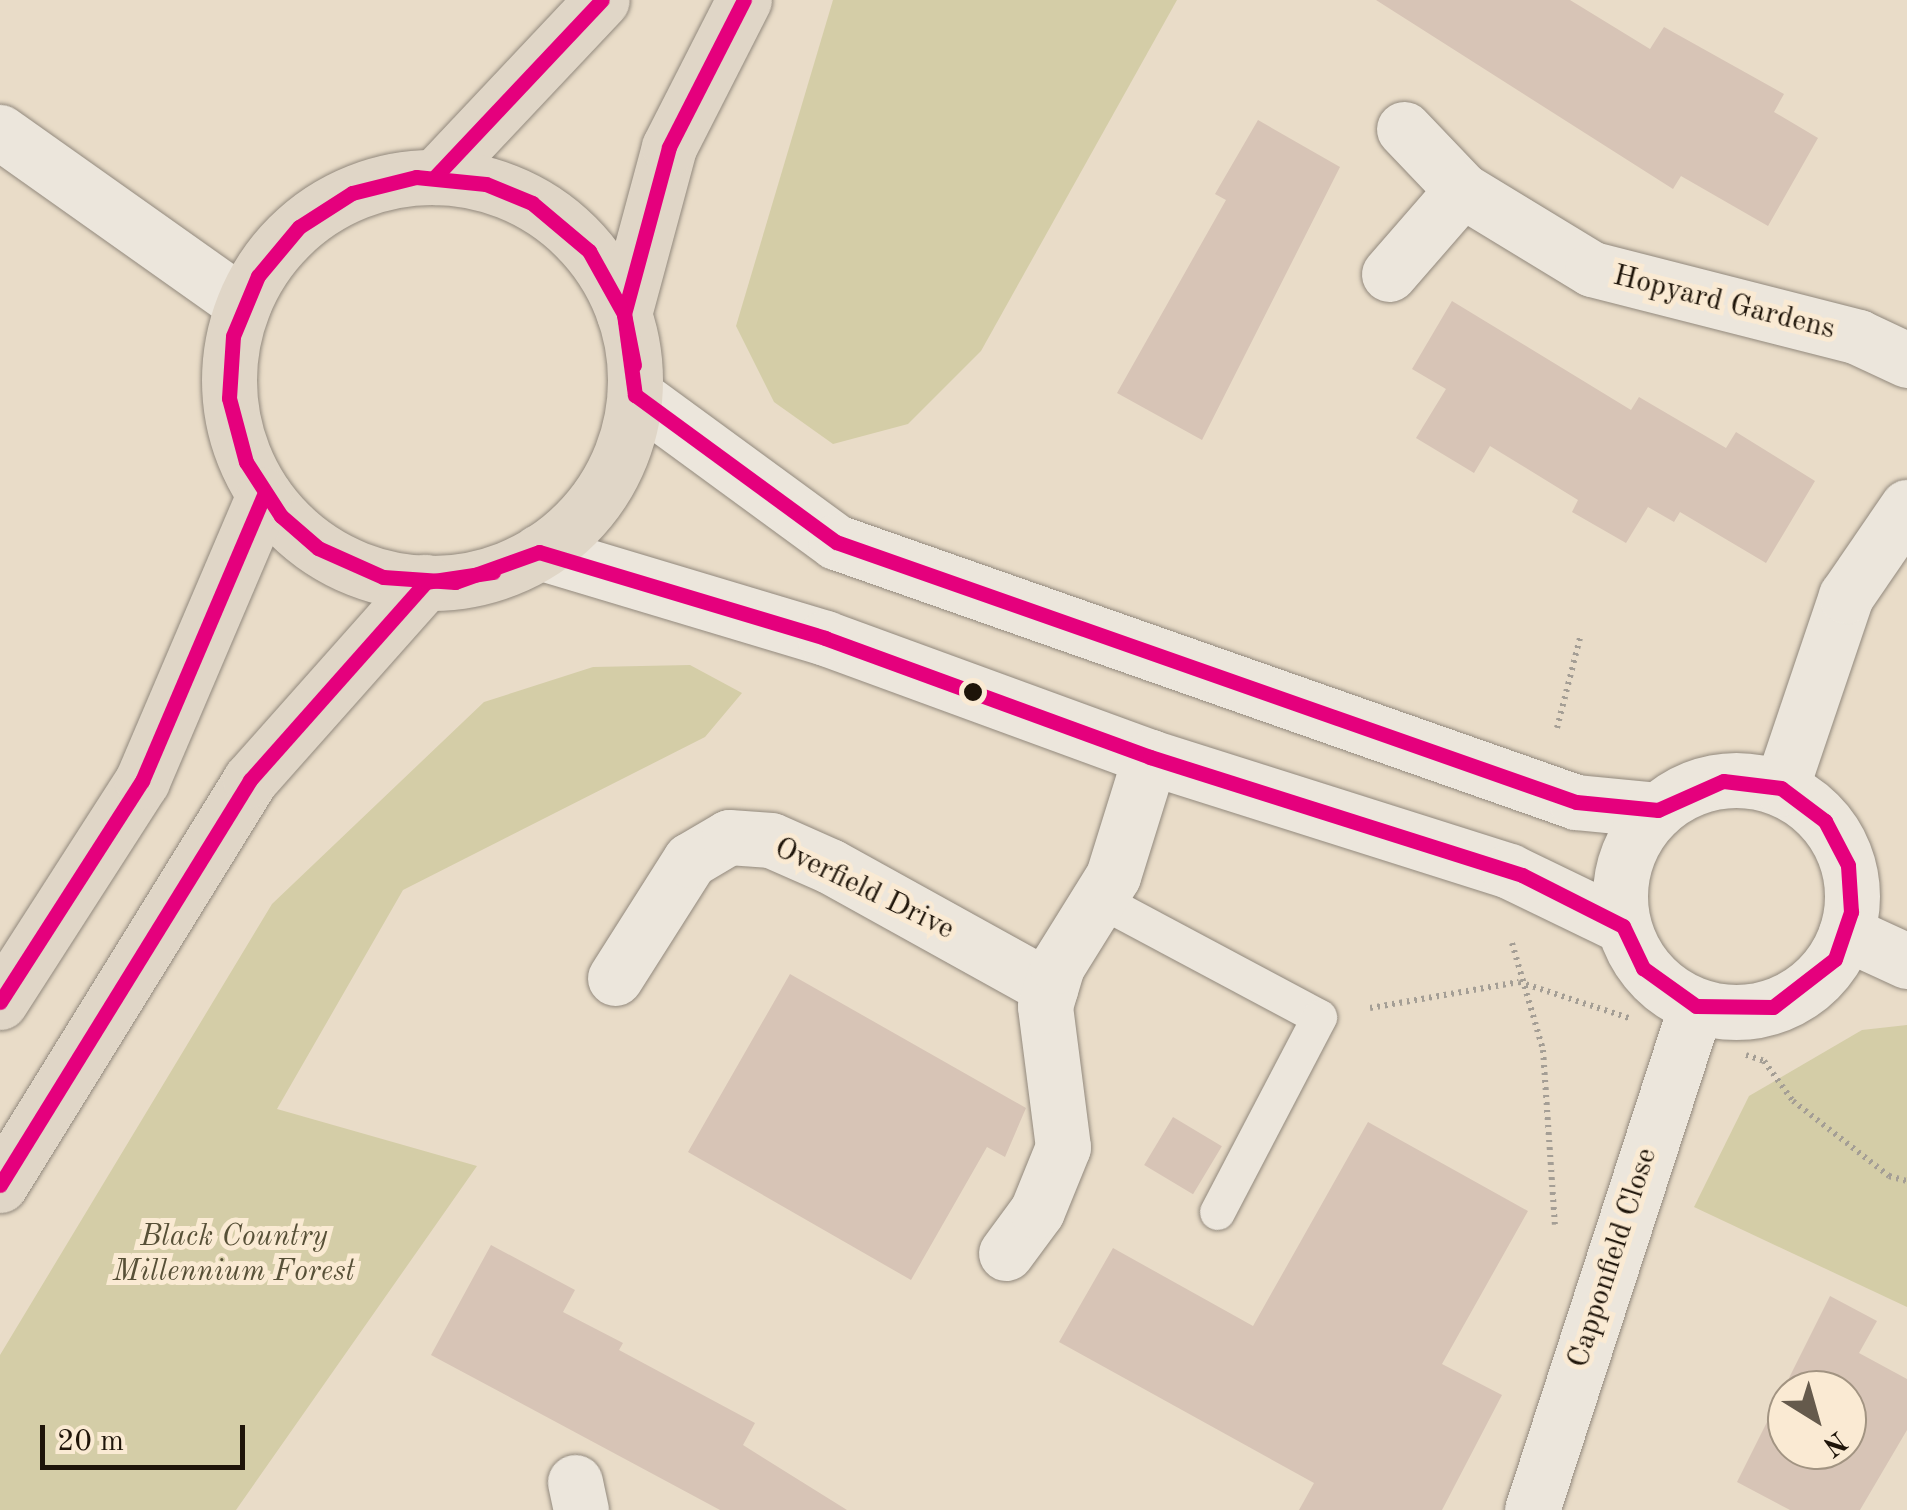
<!DOCTYPE html>
<style>
body{margin:0}
#map{position:relative;width:1907px;height:1510px;overflow:hidden;background:#e9dcc8;font-family:"Old Standard TT",serif}
div>[style]{position:absolute}
[style*='--x']{left:calc(var(--x)*1px);top:calc(var(--y)*1px);width:calc(var(--w)*1px);rotate:calc(var(--a)*1deg)}
.green>*{inset:0;background:#d4cda7}
.building>*{inset:0;background:#d7c4b6;transform-origin:0 0}
.path>*{height:6px;margin-top:-3px;transform-origin:0;background:repeating-linear-gradient(90deg,#a49e95 0 2.5px,transparent 0 7.5px)}
.roads{filter:drop-shadow(0 0 2px #92897d) drop-shadow(0 0 2px #92897d)}
.lane>*{height:35px;margin:-17.5px;padding:0 17.5px;transform-origin:17.5px;border-radius:17.5px;background:#ece6dc}
.street>*{height:55px;margin:-27.5px;padding:0 27.5px;transform-origin:27.5px;border-radius:27.5px;background:#ece6dc}
.street>.ring{margin:-27.5px;padding:0;box-sizing:content-box;background:none;border:55px solid #ece6dc;border-radius:50%}
.highway>*{height:55px;margin:-27.5px;padding:0 27.5px;transform-origin:27.5px;border-radius:27.5px;background:#e0d6c7}
.highway>.ring{margin:-27.5px;padding:0;box-sizing:content-box;background:none;border:55px solid #e0d6c7;border-radius:50%}
.bus-1>*{height:15px;margin:-7.5px;padding:0 7.5px;transform-origin:7.5px;border-radius:7.5px;background:#e5007d}
.dots>*{width:28px;height:28px;translate:-50% -50%;box-sizing:border-box;border:5px solid #faead3;border-radius:50%}
span{translate:-50% -50%;white-space:nowrap;text-align:center;line-height:1.15;-webkit-text-stroke:10px #faead3;paint-order:stroke}
.street-label{font-size:30px;color:#1e1409}
.park-label{font-size:30px;color:#575037;font-style:italic}
.north{position:absolute;left:1767px;top:1370px;width:100px;height:100px;box-sizing:border-box;background:#faead3;border:2px solid #a29482;border-radius:50%;rotate:143deg;font-size:28px;font-weight:700;line-height:40px;text-align:center;color:#1e1409}
.north::after{content:'';display:block;margin:auto;width:35px;height:45px;background:#655a4c;clip-path:polygon(50% 0,100% 100%,50% 72%,0 100%)}
.scale{position:absolute;left:40px;top:1425px;width:205px;height:45px;box-sizing:border-box;border:5px solid #1e1409;border-top:0;padding-left:12px;font-size:30px;line-height:35px;white-space:nowrap;color:#1e1409;-webkit-text-stroke:8px #faead3;paint-order:stroke}
</style>
<div id="map">
<div class="green">
<i style="clip-path:polygon(833px 0,1177px 0,981px 351px,908px 424px,833px 444px,774px 402px,736px 326px)"></i>
<i style="clip-path:polygon(690px 665px,742px 693px,705px 737px,403px 890px,277px 1109px,477px 1166px,236px 1510px,0 1510px,0 1355px,272px 904px,484px 702px,593px 667px)"></i>
<i style="clip-path:polygon(1907px 1025px,1907px 1307px,1694px 1207px,1749px 1096px,1862px 1030px)"></i>
</div>
<div class="building">
<i style="clip-path:polygon(1376px 0,1570px 0,1650px 49px,1664px 27px,1784px 94px,1774px 112px,1818px 138px,1768px 226px,1681px 176px,1673px 189px)"></i>
<i style="clip-path:polygon(1258px 120px,1340px 167px,1202px 440px,1117px 393px,1226px 200px,1215px 194px)"></i>
<i style="clip-path:polygon(1452px 301px,1631px 410px,1639px 397px,1726px 448px,1736px 432px,1815px 481px,1766px 563px,1680px 512px,1674px 522px,1648px 507px,1626px 543px,1572px 512px,1578px 500px,1490px 446px,1474px 473px,1416px 438px,1446px 389px,1412px 369px)"></i>
<i style="clip-path:polygon(790px 974px,1026px 1108px,1005px 1157px,987px 1147px,911px 1280px,688px 1152px)"></i>
<i style="left:1173px;top:1117px;width:57px;height:56px;rotate:31deg"></i>
<i style="clip-path:polygon(1368px 1122px,1528px 1211px,1442px 1364px,1502px 1395px,1442px 1510px,1299px 1510px,1314px 1483px,1059px 1342px,1113px 1248px,1253px 1326px)"></i>
<i style="clip-path:polygon(491px 1245px,575px 1290px,563px 1312px,623px 1343px,619px 1350px,755px 1423px,743px 1445px,847px 1510px,720px 1510px,431px 1355px)"></i>
<i style="clip-path:polygon(evenodd,1830px 1296px,1877px 1321px,1859px 1353px,1907px 1379px,1907px 1430px,1860px 1510px,1790px 1510px,1737px 1482px,1830px 1296px,1787px 1390px,1847px 1390px,1847px 1450px,1787px 1450px,1787px 1390px)"></i>
</div>
<div class="path">
<i style="--x:1557;--y:728;--w:93;--a:-75.7"></i>
<i style="--x:1512;--y:943;--w:111;--a:73.8"></i>
<i style="--x:1543;--y:1050;--w:175;--a:86.1"></i>
<i style="--x:1370;--y:1008;--w:151;--a:-9.9"></i>
<i style="--x:1519;--y:982;--w:116;--a:18.1"></i>
<i style="--x:1746;--y:1055;--w:19;--a:18"></i>
<i style="--x:1764;--y:1061;--w:49;--a:54.1"></i>
<i style="--x:1793;--y:1101;--w:122;--a:38"></i>
<i style="--x:1889;--y:1176;--w:19;--a:16"></i>
</div>
<div class="roads">
<div class="lane">
<i style="--x:1100;--y:900;--w:248;--a:28.1"></i>
<i style="--x:1319;--y:1017;--w:220;--a:117.6"></i>
</div>
<div class="street">
<i style="--x:1404;--y:129;--w:84;--a:46.4"></i>
<i style="--x:1462;--y:190;--w:152;--a:31.3"></i>
<i style="--x:1592;--y:269;--w:275;--a:14.3"></i>
<i style="--x:1858;--y:337;--w:54;--a:25.1"></i>
<i style="--x:0;--y:132;--w:298;--a:35.3"></i>
<i style="--x:1389;--y:274;--w:111;--a:-49"></i>
<i style="--x:635;--y:395;--w:249;--a:36.2"></i>
<i style="--x:836;--y:542;--w:784;--a:19.36"></i>
<i style="--x:1576;--y:802;--w:82;--a:5.6"></i>
<i style="--x:539;--y:552;--w:299;--a:16.7"></i>
<i style="--x:825;--y:638;--w:346;--a:20.1"></i>
<i style="--x:1150;--y:757;--w:377;--a:17.6"></i>
<i style="--x:1509;--y:871;--w:127;--a:25.8"></i>
<i class="ring" style="left:1620px;top:780px;width:177px;height:177px"></i>
<i style="--x:1781;--y:788;--w:203;--a:-71.3"></i>
<i style="--x:1846;--y:596;--w:108;--a:-55.6"></i>
<i style="--x:1846;--y:933;--w:67;--a:24.7"></i>
<i style="--x:615;--y:978;--w:140;--a:-57.6"></i>
<i style="--x:690;--y:860;--w:45;--a:-30.5"></i>
<i style="--x:729;--y:837;--w:42;--a:4.1"></i>
<i style="--x:771;--y:840;--w:64;--a:23.8"></i>
<i style="--x:830;--y:866;--w:252;--a:29"></i>
<i style="--x:1006;--y:1253;--w:52;--a:-53.6"></i>
<i style="--x:1037;--y:1211;--w:69;--a:-67.9"></i>
<i style="--x:1063;--y:1147;--w:142;--a:-97.3"></i>
<i style="--x:1045;--y:1006;--w:42;--a:-73.3"></i>
<i style="--x:1057;--y:966;--w:106;--a:-58.1"></i>
<i style="--x:1113;--y:876;--w:125;--a:-72.7"></i>
<i style="--x:575;--y:1482;--w:29;--a:78"></i>
<i style="--x:1532;--y:1510;--w:530;--a:-71.98"></i>
</div>
<div class="highway">
<i style="--x:435;--y:177;--w:243;--a:-46.7"></i>
<i class="ring" style="left:229px;top:177px;width:351px;height:351px"></i>
<i style="--x:624;--y:314;--w:173;--a:-74.9"></i>
<i style="--x:669;--y:147;--w:165;--a:-63"></i>
<i style="--x:0;--y:1002;--w:263;--a:-57.3"></i>
<i style="--x:142;--y:781;--w:311;--a:-66.9"></i>
<i style="--x:0;--y:1185;--w:476;--a:-58.3"></i>
<i style="--x:250;--y:780;--w:265;--a:-48.4"></i>
</div>
</div>
<div class="bus-1">
<i style="--x:435;--y:177;--w:243;--a:-46.7"></i>
<i style="--x:634;--y:365;--w:52;--a:-101.1"></i>
<i style="--x:624;--y:314;--w:173;--a:-74.9"></i>
<i style="--x:669;--y:147;--w:165;--a:-63"></i>
<i style="--x:539;--y:552;--w:299;--a:16.7"></i>
<i style="--x:825;--y:638;--w:346;--a:20.1"></i>
<i style="--x:1150;--y:757;--w:390;--a:17.6"></i>
<i style="--x:1522;--y:875;--w:113;--a:26.8"></i>
<i style="--x:1623;--y:926;--w:47;--a:64.5"></i>
<i style="--x:1643;--y:968;--w:65;--a:35.6"></i>
<i style="--x:1696;--y:1006;--w:77;--a:0.7"></i>
<i style="--x:1773;--y:1007;--w:78;--a:-37.7"></i>
<i style="--x:1835;--y:959;--w:50;--a:-71.2"></i>
<i style="--x:1851;--y:912;--w:47;--a:-93.7"></i>
<i style="--x:1848;--y:865;--w:50;--a:-117.6"></i>
<i style="--x:1825;--y:821;--w:55;--a:-143.1"></i>
<i style="--x:1781;--y:788;--w:58;--a:-173.1"></i>
<i style="--x:1723;--y:781;--w:71;--a:156"></i>
<i style="--x:1658;--y:810;--w:82;--a:-174.4"></i>
<i style="--x:1576;--y:802;--w:784;--a:-160.64"></i>
<i style="--x:836;--y:542;--w:249;--a:-143.8"></i>
<i style="--x:539;--y:552;--w:89;--a:160.3"></i>
<i style="--x:455;--y:582;--w:72;--a:-176"></i>
<i style="--x:383;--y:577;--w:71;--a:-156"></i>
<i style="--x:318;--y:548;--w:49;--a:-139.1"></i>
<i style="--x:281;--y:516;--w:64;--a:-122.9"></i>
<i style="--x:246;--y:462;--w:66;--a:-104.9"></i>
<i style="--x:229;--y:398;--w:62;--a:-86.3"></i>
<i style="--x:233;--y:336;--w:65;--a:-67.4"></i>
<i style="--x:258;--y:276;--w:64;--a:-50.1"></i>
<i style="--x:299;--y:227;--w:63;--a:-32.7"></i>
<i style="--x:352;--y:193;--w:66;--a:-14"></i>
<i style="--x:416;--y:177;--w:70;--a:5.7"></i>
<i style="--x:486;--y:184;--w:50;--a:22.4"></i>
<i style="--x:532;--y:203;--w:75;--a:40.1"></i>
<i style="--x:589;--y:251;--w:72;--a:60.9"></i>
<i style="--x:624;--y:314;--w:82;--a:82.3"></i>
<i style="--x:0;--y:1002;--w:263;--a:-57.3"></i>
<i style="--x:142;--y:781;--w:311;--a:-66.9"></i>
<i style="--x:0;--y:1185;--w:476;--a:-58.3"></i>
<i style="--x:250;--y:780;--w:265;--a:-48.4"></i>
<i style="--x:426;--y:582;--w:68;--a:-8.5"></i>
</div>
<div class="dots">
<i style="left:973px;top:692px;background:#1e1409"></i>
</div>
<div class="street-label">
<span style="left:1724px;top:303px;rotate:14deg">Hopyard Gardens</span>
<span style="left:864px;top:889px;rotate:26deg">Overfield Drive</span>
<span style="left:1613px;top:1258px;rotate:-72deg">Capponfield Close</span>
</div>
<div class="park-label">
<span style="left:234px;top:1254px">Black Country<br>Millennium Forest</span>
</div>
<div class="north">N</div>
<div class="scale">20 m</div>
</div>
